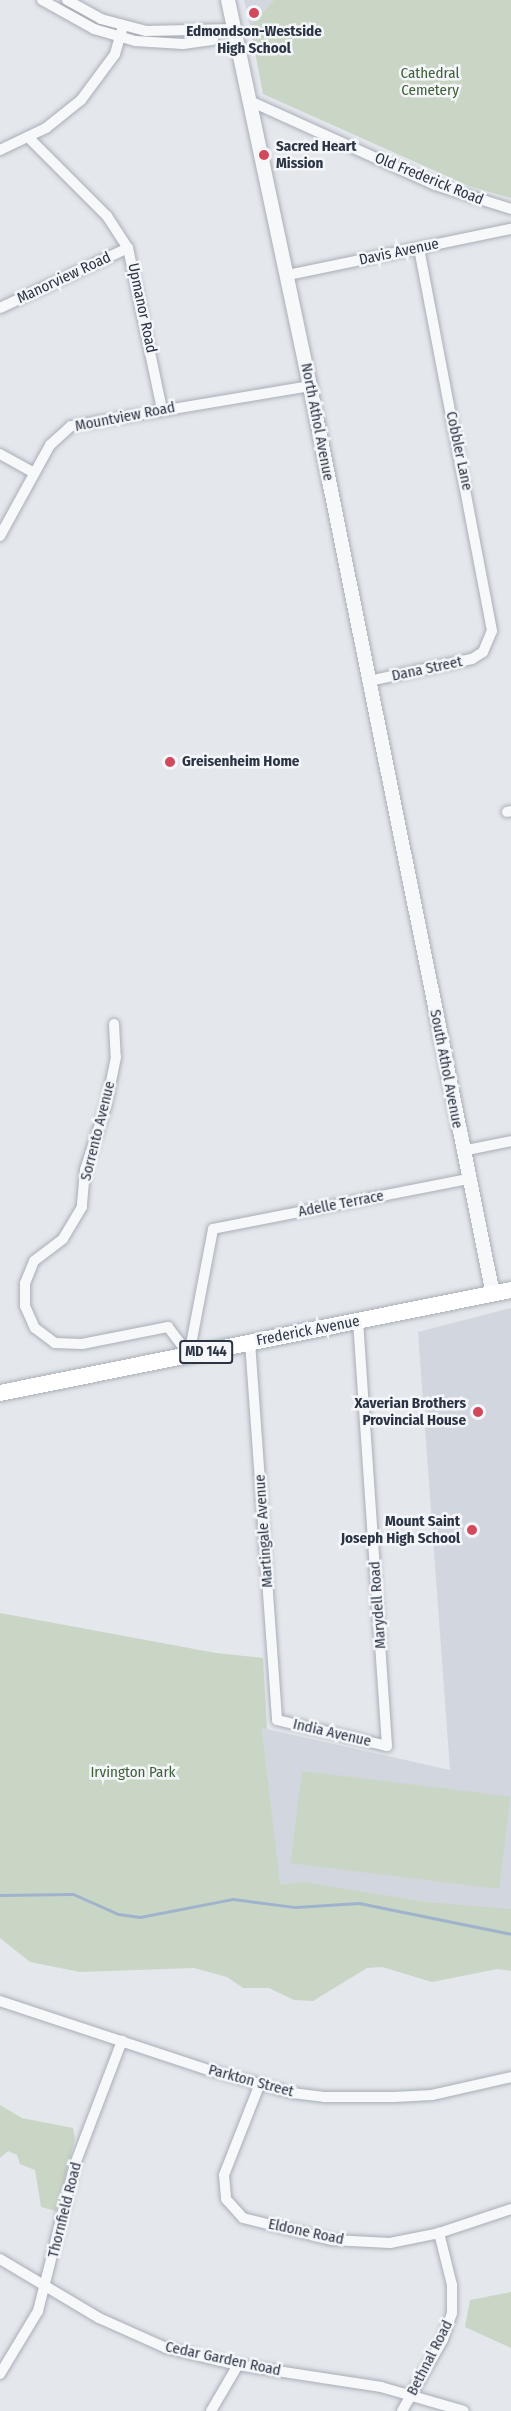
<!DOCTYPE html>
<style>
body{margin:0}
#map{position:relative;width:511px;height:2411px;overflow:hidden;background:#e4e7ec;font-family:"Fira Sans Condensed",sans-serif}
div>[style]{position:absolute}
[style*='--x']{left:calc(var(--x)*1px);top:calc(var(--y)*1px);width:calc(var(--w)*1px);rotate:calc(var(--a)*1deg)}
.built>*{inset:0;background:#d2d6de}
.green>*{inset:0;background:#c9d6c5;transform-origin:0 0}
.stream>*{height:3px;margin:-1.5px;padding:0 1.5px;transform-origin:1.5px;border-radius:1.5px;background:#9fb4cc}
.roads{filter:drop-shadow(0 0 2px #a9aeb7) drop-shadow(0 0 2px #a9aeb7)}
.minor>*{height:10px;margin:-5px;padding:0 5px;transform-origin:5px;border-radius:5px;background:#f7f8fa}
.tertiary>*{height:14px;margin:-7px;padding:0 7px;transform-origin:7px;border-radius:7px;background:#f7f8fa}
.primary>*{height:16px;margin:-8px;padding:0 8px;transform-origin:8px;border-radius:8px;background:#fff}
.dots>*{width:16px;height:16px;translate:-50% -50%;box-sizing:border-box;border:3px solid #f4f6f9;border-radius:50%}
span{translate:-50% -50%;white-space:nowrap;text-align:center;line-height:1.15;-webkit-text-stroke:5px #f4f6f9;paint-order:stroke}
.shield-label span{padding:2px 4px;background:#f4f6f9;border:2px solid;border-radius:4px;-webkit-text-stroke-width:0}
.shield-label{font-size:14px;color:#2b3445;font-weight:700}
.poi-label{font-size:15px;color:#2b3445;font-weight:700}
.left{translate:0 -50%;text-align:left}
.right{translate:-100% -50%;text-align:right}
.park-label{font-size:15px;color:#3f6138}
.street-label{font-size:15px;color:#2b3445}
</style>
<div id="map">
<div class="built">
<i style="clip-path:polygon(244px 0,274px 0,250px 26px)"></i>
<i style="clip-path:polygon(511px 1308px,511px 1916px,280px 1892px,262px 1728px,450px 1770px,418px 1332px)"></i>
</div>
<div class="green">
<i style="clip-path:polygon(274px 0,511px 0,511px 198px,469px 186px,263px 94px,250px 26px)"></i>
<i style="clip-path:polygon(0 1613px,216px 1653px,263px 1658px,267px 1729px,262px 1728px,280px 1885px,304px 1882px,426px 1902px,511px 1909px,511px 1971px,497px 1969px,432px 1982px,382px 1967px,367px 1968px,313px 2001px,294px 2000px,269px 1988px,243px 1988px,227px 1977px,194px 1968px,80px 1972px,30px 1962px,0 1938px)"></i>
<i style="left:302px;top:1771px;width:210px;height:93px;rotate:7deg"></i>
<i style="clip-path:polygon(0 2105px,22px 2118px,73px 2128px,75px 2139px,56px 2211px,41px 2207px,35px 2170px,20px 2164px,17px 2155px,8px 2151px,0 2158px)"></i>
<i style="clip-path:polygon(511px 2292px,511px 2348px,465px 2327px,470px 2300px)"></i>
</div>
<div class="stream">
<i style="--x:0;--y:1895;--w:73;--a:-0.8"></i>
<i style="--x:73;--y:1894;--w:49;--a:24"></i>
<i style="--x:118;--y:1914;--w:22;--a:8"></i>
<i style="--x:140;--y:1917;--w:95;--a:-11"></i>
<i style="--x:233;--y:1899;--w:63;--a:7.4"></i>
<i style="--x:295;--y:1907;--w:64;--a:-3.6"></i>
<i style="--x:359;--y:1903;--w:155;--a:11.5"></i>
</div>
<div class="roads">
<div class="minor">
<i style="--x:42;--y:0;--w:60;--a:29.1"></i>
<i style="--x:94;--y:29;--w:43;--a:16.3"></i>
<i style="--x:135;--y:41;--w:48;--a:3.6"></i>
<i style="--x:183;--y:44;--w:29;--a:-8"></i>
<i style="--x:212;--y:40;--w:10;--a:-61"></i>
<i style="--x:67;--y:0;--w:39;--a:29"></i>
<i style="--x:101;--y:19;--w:47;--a:14.9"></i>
<i style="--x:146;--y:31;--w:88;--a:-1.3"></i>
<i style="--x:250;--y:101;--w:203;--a:24.4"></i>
<i style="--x:435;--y:185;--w:80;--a:17.5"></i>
<i style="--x:28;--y:137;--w:112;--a:45"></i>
<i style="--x:107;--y:216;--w:38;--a:57"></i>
<i style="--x:128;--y:248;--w:165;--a:78.1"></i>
<i style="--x:0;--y:150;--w:51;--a:-25.6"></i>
<i style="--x:46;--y:128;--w:45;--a:-38.7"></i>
<i style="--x:81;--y:100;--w:57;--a:-53.5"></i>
<i style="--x:115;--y:54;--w:29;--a:-74"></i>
<i style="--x:288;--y:275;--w:228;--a:-11.7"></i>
<i style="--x:0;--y:308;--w:141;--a:-25.1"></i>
<i style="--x:0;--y:454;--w:39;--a:29"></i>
<i style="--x:0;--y:536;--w:104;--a:-61.2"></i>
<i style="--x:50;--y:445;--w:28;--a:-42"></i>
<i style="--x:71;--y:426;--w:242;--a:-9.5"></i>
<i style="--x:369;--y:681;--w:105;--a:-12.1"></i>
<i style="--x:472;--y:659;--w:13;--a:-32"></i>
<i style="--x:483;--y:652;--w:23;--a:-67"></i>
<i style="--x:492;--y:631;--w:390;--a:-100.8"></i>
<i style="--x:507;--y:812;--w:4;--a:-14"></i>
<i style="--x:114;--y:1024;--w:33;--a:87"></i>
<i style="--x:116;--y:1057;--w:50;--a:101.5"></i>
<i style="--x:106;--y:1106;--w:67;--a:108.2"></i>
<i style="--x:85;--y:1170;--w:37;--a:95"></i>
<i style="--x:82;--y:1207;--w:37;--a:121"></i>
<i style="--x:63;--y:1239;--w:36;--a:143"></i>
<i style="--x:34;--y:1261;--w:24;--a:112"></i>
<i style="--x:25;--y:1283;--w:23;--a:90"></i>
<i style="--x:25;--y:1306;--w:24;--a:66"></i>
<i style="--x:35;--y:1328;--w:25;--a:37"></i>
<i style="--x:55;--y:1343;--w:27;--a:2"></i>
<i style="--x:82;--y:1344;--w:88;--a:-11.2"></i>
<i style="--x:168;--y:1327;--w:35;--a:53"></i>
<i style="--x:462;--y:1151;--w:50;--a:-11.5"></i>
<i style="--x:250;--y:1342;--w:379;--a:85.9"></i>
<i style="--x:277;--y:1720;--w:113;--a:13.3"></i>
<i style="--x:387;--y:1746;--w:426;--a:-93.9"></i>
<i style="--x:189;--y:1355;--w:128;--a:-79.2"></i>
<i style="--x:213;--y:1229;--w:260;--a:-11.1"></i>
<i style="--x:0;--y:2001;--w:220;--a:18.3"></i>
<i style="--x:209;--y:2070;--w:86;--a:15.5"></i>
<i style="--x:292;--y:2093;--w:32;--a:7"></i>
<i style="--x:324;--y:2097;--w:70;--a:0"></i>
<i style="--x:394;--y:2097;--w:38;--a:-3"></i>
<i style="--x:432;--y:2095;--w:81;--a:-12.8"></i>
<i style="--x:259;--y:2086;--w:96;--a:111.5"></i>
<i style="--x:224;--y:2175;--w:24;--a:85"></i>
<i style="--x:226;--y:2199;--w:25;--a:48"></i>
<i style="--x:243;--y:2218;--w:92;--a:13.9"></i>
<i style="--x:332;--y:2240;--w:58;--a:3"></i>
<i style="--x:390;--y:2243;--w:50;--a:-11.5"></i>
<i style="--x:439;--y:2233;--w:76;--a:-18.4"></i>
<i style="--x:0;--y:2259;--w:115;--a:30.8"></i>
<i style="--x:99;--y:2318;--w:73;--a:24.1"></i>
<i style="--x:166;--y:2348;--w:74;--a:13.3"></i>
<i style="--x:238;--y:2365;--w:145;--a:8.7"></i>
<i style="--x:381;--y:2387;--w:86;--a:16.1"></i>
<i style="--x:0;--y:2374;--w:74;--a:-58.9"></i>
<i style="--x:38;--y:2311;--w:152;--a:-75.9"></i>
<i style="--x:75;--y:2164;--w:132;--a:-69.1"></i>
<i style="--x:211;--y:2411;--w:53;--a:-59.6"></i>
<i style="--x:402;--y:2411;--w:83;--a:-60.3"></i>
<i style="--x:443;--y:2339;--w:28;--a:-71"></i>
<i style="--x:452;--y:2313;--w:28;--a:-90"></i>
<i style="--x:452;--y:2285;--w:54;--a:-104"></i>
</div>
<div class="tertiary">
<i style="--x:228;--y:0;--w:395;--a:78"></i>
<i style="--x:310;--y:386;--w:926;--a:78.61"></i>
</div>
<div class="primary">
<i style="--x:0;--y:1393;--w:521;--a:-11.4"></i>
</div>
</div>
<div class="dots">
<i style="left:254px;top:13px;background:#d1495b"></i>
<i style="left:264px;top:155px;background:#d1495b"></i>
<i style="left:170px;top:762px;background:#d1495b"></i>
<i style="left:478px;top:1412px;background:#d1495b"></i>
<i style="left:472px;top:1530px;background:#d1495b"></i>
</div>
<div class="shield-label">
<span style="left:206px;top:1352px">MD 144</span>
</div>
<div class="poi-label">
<span style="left:254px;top:40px">Edmondson-Westside<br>High School</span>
<span class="left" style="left:276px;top:155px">Sacred Heart<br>Mission</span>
<span class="left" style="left:182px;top:762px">Greisenheim Home</span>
<span class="right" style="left:466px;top:1412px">Xaverian Brothers<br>Provincial House</span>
<span class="right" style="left:460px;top:1530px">Mount Saint<br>Joseph High School</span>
</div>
<div class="park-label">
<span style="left:430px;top:82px">Cathedral<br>Cemetery</span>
<span style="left:133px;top:1773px">Irvington Park</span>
</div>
<div class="street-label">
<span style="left:429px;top:179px;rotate:22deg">Old Frederick Road</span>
<span style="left:399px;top:252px;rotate:-12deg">Davis Avenue</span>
<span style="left:64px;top:278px;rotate:-25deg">Manorview Road</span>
<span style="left:142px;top:308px;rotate:78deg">Upmanor Road</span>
<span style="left:125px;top:417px;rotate:-11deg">Mountview Road</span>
<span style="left:317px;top:422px;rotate:79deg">North Athol Avenue</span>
<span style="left:459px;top:451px;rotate:78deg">Cobbler Lane</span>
<span style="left:427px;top:669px;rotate:-12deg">Dana Street</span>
<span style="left:446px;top:1069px;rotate:79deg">South Athol Avenue</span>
<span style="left:98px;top:1131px;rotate:-76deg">Sorrento Avenue</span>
<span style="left:341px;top:1204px;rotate:-11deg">Adelle Terrace</span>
<span style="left:308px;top:1331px;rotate:-11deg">Frederick Avenue</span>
<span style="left:264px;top:1531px;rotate:-94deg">Martingale Avenue</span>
<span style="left:378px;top:1605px;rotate:-94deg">Marydell Road</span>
<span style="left:332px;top:1733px;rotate:13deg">India Avenue</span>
<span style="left:251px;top:2081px;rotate:15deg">Parkton Street</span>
<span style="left:65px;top:2210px;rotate:-76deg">Thornfield Road</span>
<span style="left:306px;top:2232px;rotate:12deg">Eldone Road</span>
<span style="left:430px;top:2358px;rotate:-63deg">Bethnal Road</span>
<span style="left:223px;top:2359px;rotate:12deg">Cedar Garden Road</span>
</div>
</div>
